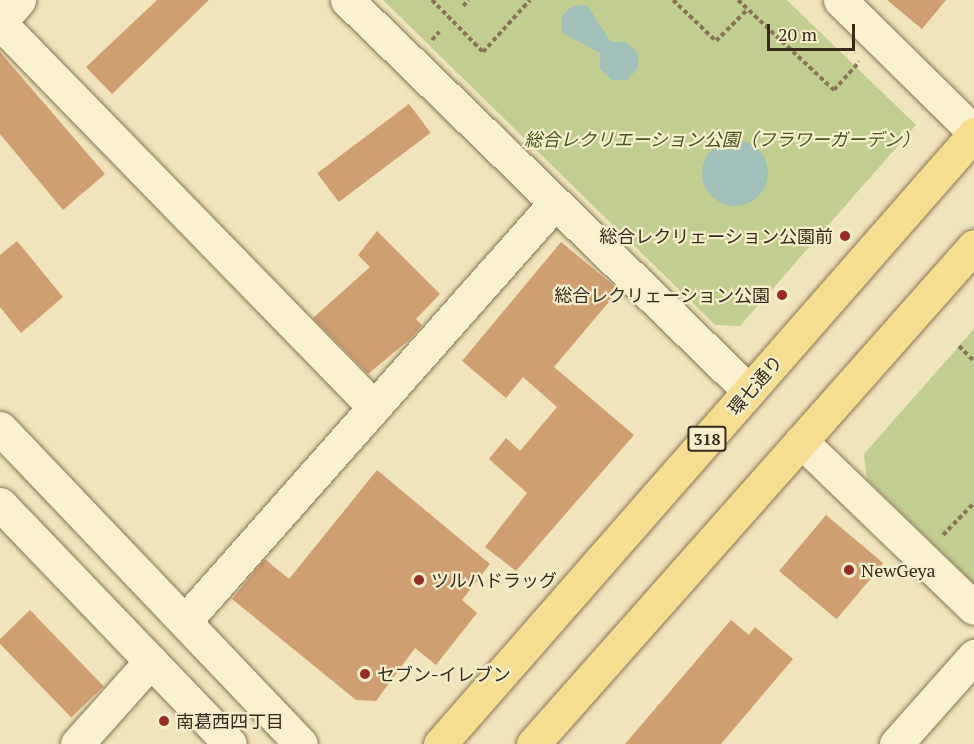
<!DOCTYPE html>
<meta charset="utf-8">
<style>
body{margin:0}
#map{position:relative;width:974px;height:744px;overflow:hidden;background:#f0e4bc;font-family:"PT Serif","Noto Sans JP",serif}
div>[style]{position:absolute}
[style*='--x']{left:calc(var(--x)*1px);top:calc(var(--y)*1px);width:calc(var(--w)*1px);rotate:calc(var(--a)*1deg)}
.green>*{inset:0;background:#c2ce90}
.water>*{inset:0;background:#a0c0b9}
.round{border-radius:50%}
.building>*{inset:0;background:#d09f70;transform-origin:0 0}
.path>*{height:4px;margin-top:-2px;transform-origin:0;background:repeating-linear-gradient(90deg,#887455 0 4.5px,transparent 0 7.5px)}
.roads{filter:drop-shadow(0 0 2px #887455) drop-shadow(0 0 2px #887455)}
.minor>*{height:33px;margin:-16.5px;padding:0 16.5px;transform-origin:16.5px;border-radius:16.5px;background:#faf1d0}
.major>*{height:33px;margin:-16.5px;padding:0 16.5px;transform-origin:16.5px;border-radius:16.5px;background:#f6de91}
.dots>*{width:16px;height:16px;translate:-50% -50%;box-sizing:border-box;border:3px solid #f7eecc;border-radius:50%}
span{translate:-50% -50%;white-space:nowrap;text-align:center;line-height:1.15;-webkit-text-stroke:4.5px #f7eecc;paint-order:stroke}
.shield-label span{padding:2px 4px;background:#f7eecc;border:2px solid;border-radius:4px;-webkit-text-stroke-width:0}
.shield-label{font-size:16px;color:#362a1b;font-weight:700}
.park-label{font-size:18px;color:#435420;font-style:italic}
.poi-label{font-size:18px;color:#362a1b}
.right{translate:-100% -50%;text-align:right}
.left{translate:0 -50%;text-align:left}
.street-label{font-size:18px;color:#362a1b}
.scale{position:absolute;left:767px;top:24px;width:88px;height:27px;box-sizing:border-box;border:3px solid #362a1b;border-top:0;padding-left:8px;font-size:18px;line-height:21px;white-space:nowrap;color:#362a1b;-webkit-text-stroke:4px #f7eecc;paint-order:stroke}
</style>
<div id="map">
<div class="green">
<i style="clip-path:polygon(383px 0,787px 0,916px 125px,740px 326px,715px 325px)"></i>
<i style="clip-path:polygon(974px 329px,974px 584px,867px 479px,864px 454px)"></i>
</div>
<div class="water">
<i style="clip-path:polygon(587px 5px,611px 42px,626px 42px,638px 53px,638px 68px,627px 80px,612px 80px,600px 69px,600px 53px,562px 33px,561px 17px,572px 6px)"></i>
<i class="round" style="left:702px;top:140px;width:66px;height:66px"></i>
</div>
<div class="building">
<i style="clip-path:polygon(157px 0,209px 0,112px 94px,86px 67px)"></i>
<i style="clip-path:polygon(887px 0,946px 0,922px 29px)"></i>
<i style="clip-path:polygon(0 52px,105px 174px,63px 210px,0 134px)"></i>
<i style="left:409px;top:104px;width:36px;height:115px;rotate:53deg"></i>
<i style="clip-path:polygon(377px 231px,440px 294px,416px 319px,422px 325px,410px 339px,368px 374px,313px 318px,370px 267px,358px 255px)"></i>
<i style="clip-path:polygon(17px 241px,63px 297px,21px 333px,0 307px,0 255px)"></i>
<i style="clip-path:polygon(561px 242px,619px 290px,554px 367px,634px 435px,516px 571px,485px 547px,527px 493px,489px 459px,506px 438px,520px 451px,557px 407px,523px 377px,506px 398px,462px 361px)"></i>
<i style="clip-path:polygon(377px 470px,490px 564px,462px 600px,477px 613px,436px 665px,415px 648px,376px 701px,356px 700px,232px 599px,265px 559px,289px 579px)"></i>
<i style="left:826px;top:515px;width:75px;height:73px;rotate:40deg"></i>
<i style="left:30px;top:610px;width:106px;height:45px;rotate:46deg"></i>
<i style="clip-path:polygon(731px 620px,749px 635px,755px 627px,793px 659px,721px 744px,625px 744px)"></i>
</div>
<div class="path">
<i style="--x:432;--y:0;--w:73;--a:45.6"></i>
<i style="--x:483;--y:52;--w:70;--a:-47.9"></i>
<i style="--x:673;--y:0;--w:59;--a:43.6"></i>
<i style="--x:716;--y:41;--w:45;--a:-45"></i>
<i style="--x:738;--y:0;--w:132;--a:43.2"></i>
<i style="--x:834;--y:90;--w:38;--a:-48"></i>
<i style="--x:463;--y:6;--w:8;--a:-45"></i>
<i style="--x:432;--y:40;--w:11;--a:-49"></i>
<i style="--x:959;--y:346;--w:21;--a:45"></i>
<i style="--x:943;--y:535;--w:45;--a:-45.9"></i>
</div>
<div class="roads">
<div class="minor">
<i style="--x:347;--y:0;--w:561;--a:44.21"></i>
<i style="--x:840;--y:0;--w:188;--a:44.6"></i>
<i style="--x:0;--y:22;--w:29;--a:-49"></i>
<i style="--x:0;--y:23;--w:535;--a:45.76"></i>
<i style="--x:0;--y:428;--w:436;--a:46.4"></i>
<i style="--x:801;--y:441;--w:240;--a:44"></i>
<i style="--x:0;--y:504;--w:332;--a:46.2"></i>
<i style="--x:185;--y:621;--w:557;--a:-48.49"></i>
<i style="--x:77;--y:744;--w:111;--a:-48.3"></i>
<i style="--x:896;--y:744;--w:118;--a:-48.4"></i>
</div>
<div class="major">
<i style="--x:440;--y:744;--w:811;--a:-48.8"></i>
<i style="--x:533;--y:744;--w:665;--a:-48.47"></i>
</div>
</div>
<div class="dots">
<i style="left:845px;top:236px;background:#992b22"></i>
<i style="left:782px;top:295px;background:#992b22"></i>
<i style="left:849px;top:570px;background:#992b22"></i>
<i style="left:419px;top:580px;background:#992b22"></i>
<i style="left:365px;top:674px;background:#992b22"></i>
<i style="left:164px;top:721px;background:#992b22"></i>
</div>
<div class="shield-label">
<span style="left:707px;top:439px">318</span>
</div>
<div class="park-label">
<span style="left:722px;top:139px">総合レクリエーション公園（フラワーガーデン）</span>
</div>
<div class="poi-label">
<span class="right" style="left:833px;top:236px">総合レクリェーション公園前</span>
<span class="right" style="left:770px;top:295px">総合レクリェーション公園</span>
<span class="left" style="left:861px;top:570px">NewGeya</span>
<span class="left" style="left:431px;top:580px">ツルハドラッグ</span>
<span class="left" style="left:377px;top:674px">セブン-イレブン</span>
<span class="left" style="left:176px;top:721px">南葛西四丁目</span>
</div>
<div class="street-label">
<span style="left:755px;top:385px;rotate:-49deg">環七通り</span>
</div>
<div class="scale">20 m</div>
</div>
